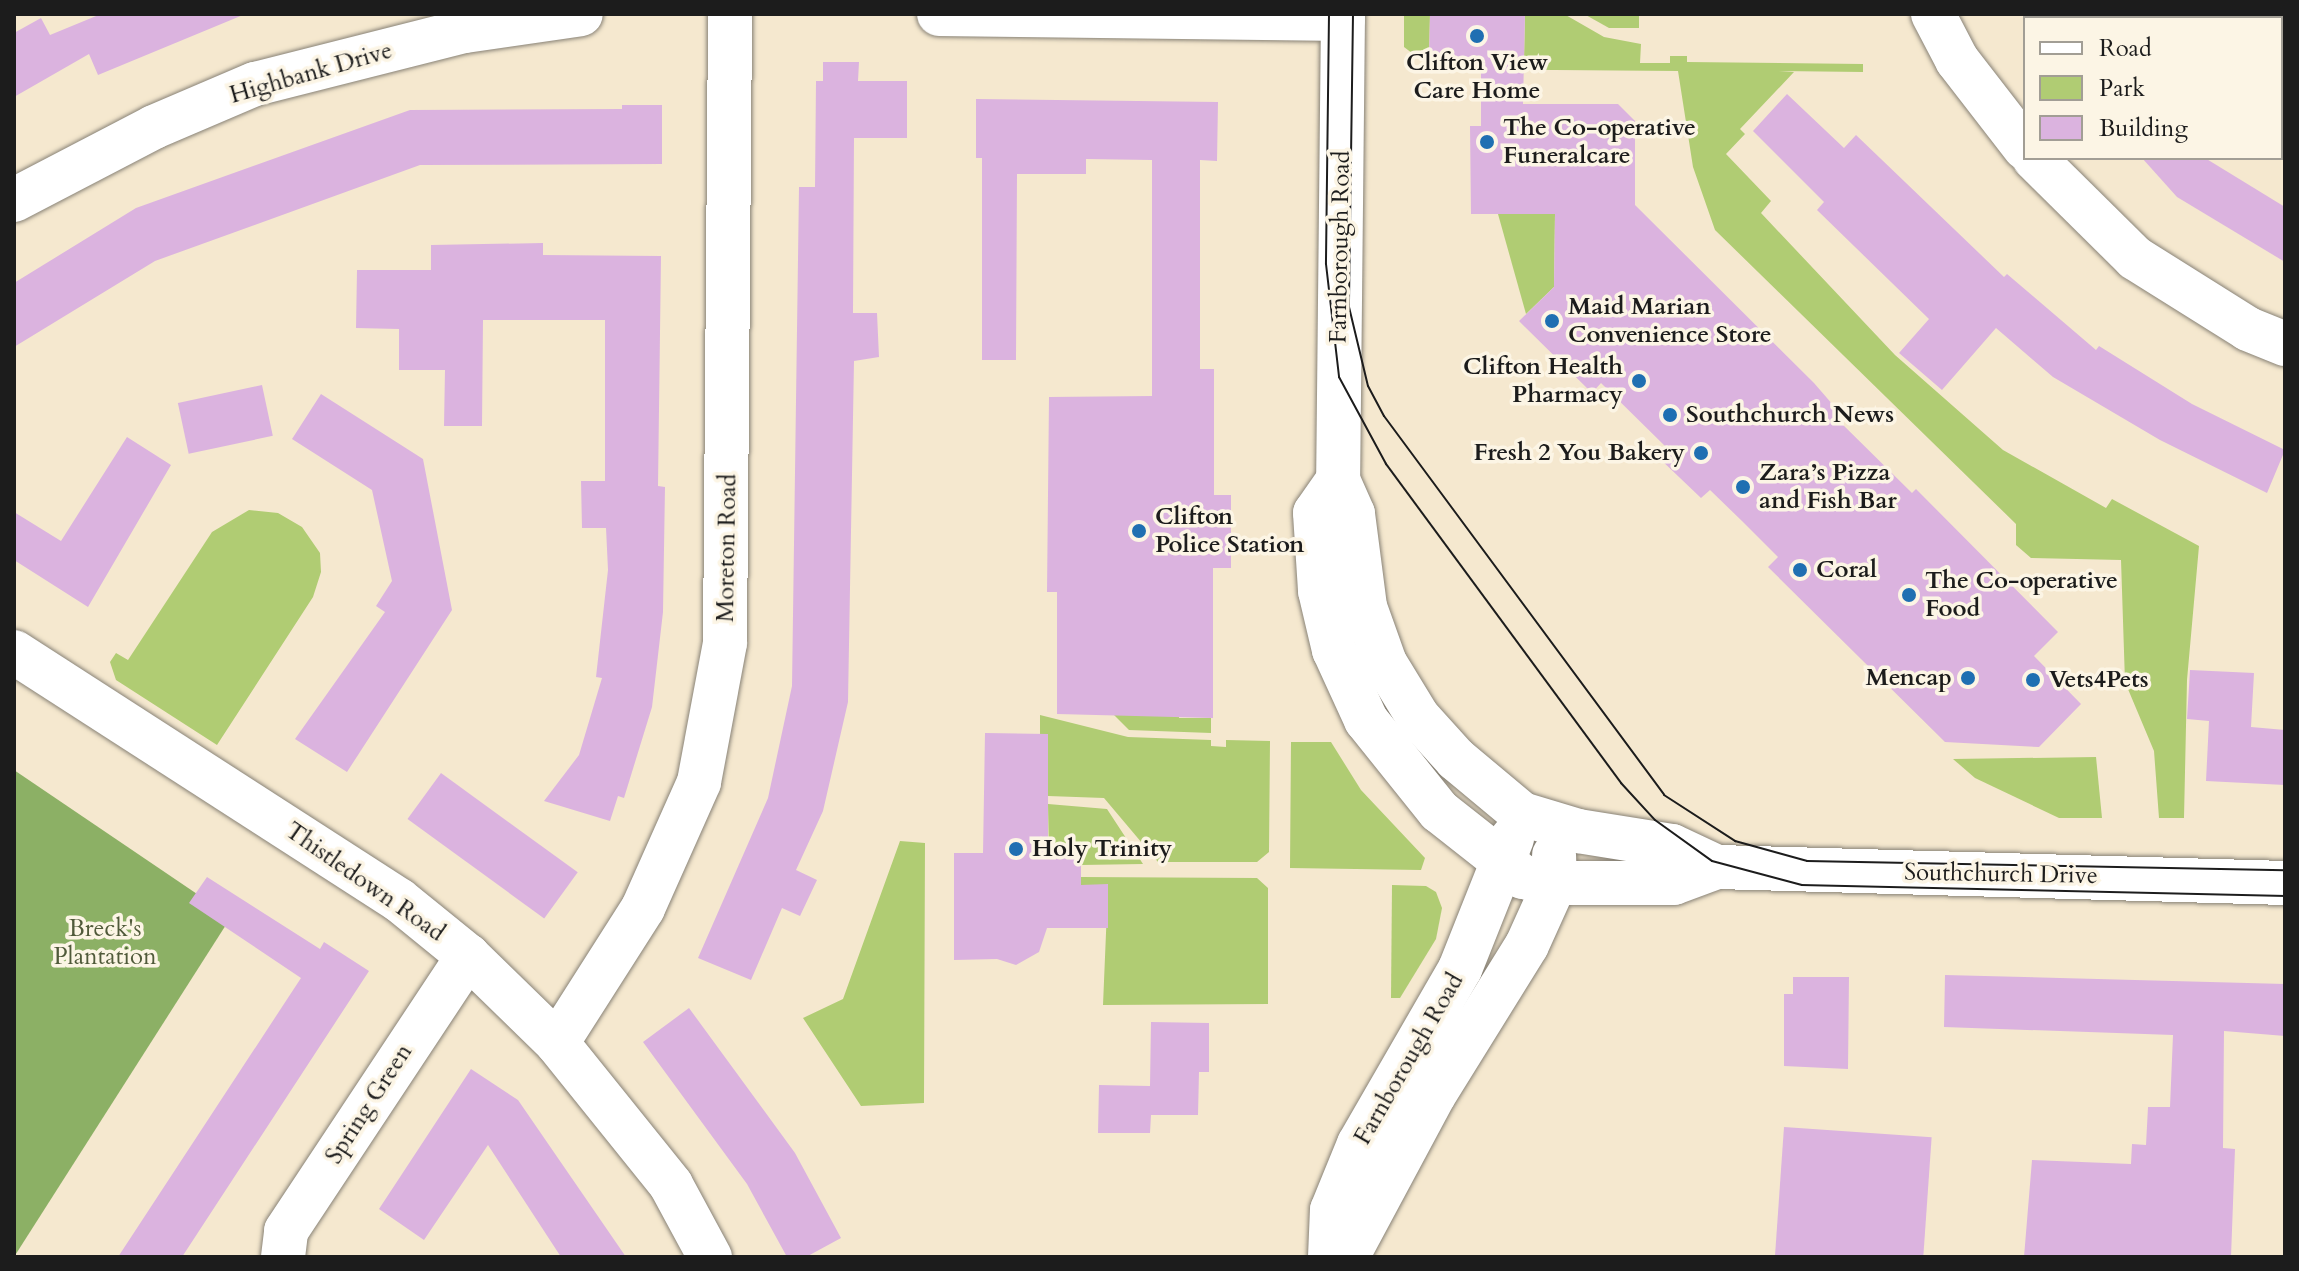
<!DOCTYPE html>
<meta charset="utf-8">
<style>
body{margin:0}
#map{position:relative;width:2299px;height:1271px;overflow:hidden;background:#f5e8cf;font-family:Cardo,serif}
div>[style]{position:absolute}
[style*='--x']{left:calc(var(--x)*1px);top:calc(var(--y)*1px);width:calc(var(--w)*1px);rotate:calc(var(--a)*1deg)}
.green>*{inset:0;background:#b0cc73}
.forest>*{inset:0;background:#8cb065}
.building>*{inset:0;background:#dbb3df;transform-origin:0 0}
.roads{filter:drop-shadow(0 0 2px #888276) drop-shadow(0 0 2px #888276)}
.minor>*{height:44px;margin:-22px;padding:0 22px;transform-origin:22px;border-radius:22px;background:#fff}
.tram>*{height:2px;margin:-1px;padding:0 1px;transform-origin:1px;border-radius:1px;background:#1c1c1c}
.dots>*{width:22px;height:22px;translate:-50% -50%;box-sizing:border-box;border:4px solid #fcf5e5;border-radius:50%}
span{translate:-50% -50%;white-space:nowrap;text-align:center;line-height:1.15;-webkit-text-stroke:7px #fcf5e5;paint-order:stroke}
.poi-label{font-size:24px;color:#1c1c1c;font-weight:700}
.left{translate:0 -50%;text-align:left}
.right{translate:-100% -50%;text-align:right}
.street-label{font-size:24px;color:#1c1c1c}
.park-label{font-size:24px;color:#505a3a}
.frame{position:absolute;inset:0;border:16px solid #1c1c1c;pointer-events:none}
.legend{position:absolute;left:2023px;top:16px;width:260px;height:144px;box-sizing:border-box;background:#fcf5e5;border:2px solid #a29e95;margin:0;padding:10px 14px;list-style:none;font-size:24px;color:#1c1c1c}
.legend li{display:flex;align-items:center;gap:16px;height:40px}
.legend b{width:40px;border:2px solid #a29e95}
</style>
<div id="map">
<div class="green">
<i style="clip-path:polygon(1404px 14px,1430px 14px,1429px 59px,1524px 60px,1525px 14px,1564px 14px,1604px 37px,1641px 44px,1640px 63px,1670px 63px,1670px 56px,1687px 56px,1687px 62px,1863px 64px,1863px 72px,1779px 71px,1794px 72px,1740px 129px,1745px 134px,1726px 154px,1771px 201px,1761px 213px,1895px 355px,2003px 450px,2106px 508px,2112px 499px,2199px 546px,2187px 680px,2184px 818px,2159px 818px,2154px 751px,2125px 682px,2121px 560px,2031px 558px,2016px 545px,2016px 524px,1715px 230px,1693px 167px,1678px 71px,1433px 69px,1404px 47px)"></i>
<i style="clip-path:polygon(1584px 14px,1639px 14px,1639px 28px,1609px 28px)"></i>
<i style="clip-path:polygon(1498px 214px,1555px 214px,1554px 287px,1526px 314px)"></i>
<i style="clip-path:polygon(249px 510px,278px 513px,302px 527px,320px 553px,321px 572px,313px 597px,217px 745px,116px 680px,110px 662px,116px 653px,128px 660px,212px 532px)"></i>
<i style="clip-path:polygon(1179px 690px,1179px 718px,1211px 718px,1211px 733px,1129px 730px,1113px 714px)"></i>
<i style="clip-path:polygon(1040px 715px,1128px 737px,1211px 740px,1211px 746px,1226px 747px,1226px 740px,1270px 741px,1269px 852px,1257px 862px,1158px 862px,1104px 798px,1048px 796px,1048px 734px,1040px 734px)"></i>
<i style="clip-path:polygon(1291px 742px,1331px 742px,1361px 790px,1425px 858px,1421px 870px,1290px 868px)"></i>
<i style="clip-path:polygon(2096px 757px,2102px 818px,2059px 818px,1975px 778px,1953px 759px)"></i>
<i style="clip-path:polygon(1048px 804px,1107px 809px,1143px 864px,1081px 865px,1080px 855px,1066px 846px,1049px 854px)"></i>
<i style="clip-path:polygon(900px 841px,925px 843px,924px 1103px,861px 1106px,803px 1018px,843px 999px)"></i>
<i style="clip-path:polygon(1081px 877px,1257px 878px,1268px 888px,1268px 1004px,1103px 1005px,1108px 885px,1081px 885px)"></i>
<i style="clip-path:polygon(1392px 885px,1426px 886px,1436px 892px,1442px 908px,1436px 939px,1400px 998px,1391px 998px)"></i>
</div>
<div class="forest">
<i style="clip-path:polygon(14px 770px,231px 917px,14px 1257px)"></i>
</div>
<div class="building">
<i style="clip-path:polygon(101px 14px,243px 14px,243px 15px,98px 75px,89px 54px,14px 97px,14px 33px,41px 18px,50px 35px)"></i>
<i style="clip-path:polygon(1430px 14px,1525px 14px,1523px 104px,1618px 104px,1635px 121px,1635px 205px,1814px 383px,1840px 413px,1836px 418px,1912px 493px,1916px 489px,2058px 632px,2034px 656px,2081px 704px,2039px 747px,1945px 742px,1768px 567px,1778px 557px,1742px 521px,1710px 490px,1701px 498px,1658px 457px,1667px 448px,1601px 383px,1592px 393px,1519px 321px,1554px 287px,1555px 214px,1471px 214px,1470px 126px,1481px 126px,1481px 59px,1429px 59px)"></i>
<i style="clip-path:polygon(823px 62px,859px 62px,858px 81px,907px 81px,907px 138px,854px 138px,853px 313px,877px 313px,879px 357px,854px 361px,848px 702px,823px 811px,796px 870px,817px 880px,800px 916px,782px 908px,751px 980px,698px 958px,768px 798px,792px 686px,799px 187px,815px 187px,816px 81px,823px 81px)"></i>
<i style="clip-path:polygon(1787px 94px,1844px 148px,1856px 135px,2004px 277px,2007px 274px,2096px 350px,2099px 346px,2192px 404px,2285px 450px,2267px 493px,2160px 440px,2053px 377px,1996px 328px,1942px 390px,1899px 353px,1929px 319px,1817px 210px,1824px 202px,1753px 131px)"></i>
<i style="clip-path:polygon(976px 99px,1218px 102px,1217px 161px,1200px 160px,1200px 369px,1214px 369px,1214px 495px,1231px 495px,1231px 568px,1213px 568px,1213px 718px,1057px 714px,1057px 592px,1047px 592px,1049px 397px,1152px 396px,1152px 160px,1086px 159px,1086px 174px,1017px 174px,1016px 360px,982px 360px,982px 158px,976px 158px)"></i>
<i style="clip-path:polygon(622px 105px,662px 105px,662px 164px,420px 165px,155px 261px,14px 347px,14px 283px,136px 208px,410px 110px,622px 109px)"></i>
<i style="clip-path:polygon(2142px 158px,2205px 158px,2285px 207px,2285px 262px,2177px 197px)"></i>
<i style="clip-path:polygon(543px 243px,543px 255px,661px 256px,658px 486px,665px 487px,663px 612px,652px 707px,624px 798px,618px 796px,610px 821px,544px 801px,579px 755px,602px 678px,596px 677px,608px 570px,606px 528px,582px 528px,581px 481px,605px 481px,605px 320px,483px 320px,482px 426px,444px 426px,445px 370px,399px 370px,399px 329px,356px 328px,357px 270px,431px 270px,431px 245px)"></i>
<i style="left:262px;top:385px;width:52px;height:86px;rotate:78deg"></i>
<i style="clip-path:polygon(321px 394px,423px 459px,452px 610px,347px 772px,295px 739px,385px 612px,376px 606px,392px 581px,372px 490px,292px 439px)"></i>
<i style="clip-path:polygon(127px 437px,171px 465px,88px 607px,14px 560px,14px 512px,61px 541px)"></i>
<i style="clip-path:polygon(2190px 670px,2254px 673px,2251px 727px,2285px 730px,2285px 785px,2206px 781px,2209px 721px,2187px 719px)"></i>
<i style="clip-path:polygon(985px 733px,1048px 734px,1048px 842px,1072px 847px,1081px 859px,1081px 885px,1108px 884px,1108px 928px,1047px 928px,1039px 952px,1016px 965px,997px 959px,954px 960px,954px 853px,983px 853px)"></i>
<i style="left:441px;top:773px;width:169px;height:57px;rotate:36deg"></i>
<i style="clip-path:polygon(207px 877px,320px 949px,324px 942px,369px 971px,182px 1257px,118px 1257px,301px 978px,189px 903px)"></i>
<i style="clip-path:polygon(1945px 975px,2285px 984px,2285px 1036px,2224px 1031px,2223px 1148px,2235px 1149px,2231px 1257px,2024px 1257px,2032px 1160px,2131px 1164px,2132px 1144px,2146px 1145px,2148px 1107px,2170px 1107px,2173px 1035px,1944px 1027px)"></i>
<i style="clip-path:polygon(1793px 977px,1849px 977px,1848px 1069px,1784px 1066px,1784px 994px,1793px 994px)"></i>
<i style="clip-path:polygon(689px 1008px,795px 1153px,841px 1238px,806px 1257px,787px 1257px,747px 1184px,643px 1042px)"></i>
<i style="clip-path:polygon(1151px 1022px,1209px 1023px,1209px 1072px,1199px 1072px,1198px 1115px,1151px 1115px,1150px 1133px,1098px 1133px,1099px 1085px,1150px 1086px)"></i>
<i style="clip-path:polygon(471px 1069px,518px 1100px,626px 1257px,561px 1257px,488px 1145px,424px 1240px,379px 1209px)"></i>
<i style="left:1784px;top:1127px;width:148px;height:130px;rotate:4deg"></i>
</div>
<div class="roads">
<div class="minor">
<i style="--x:939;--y:14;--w:404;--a:0.7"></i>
<i style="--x:1343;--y:14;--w:466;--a:90.6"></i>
<i style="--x:1338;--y:480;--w:37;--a:66"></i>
<i style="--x:1353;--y:514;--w:94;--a:82.6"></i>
<i style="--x:1365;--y:607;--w:59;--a:70.3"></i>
<i style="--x:1385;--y:663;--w:63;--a:58.6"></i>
<i style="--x:1418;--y:717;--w:57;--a:47.9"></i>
<i style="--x:1456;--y:759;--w:86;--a:39.8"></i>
<i style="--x:1522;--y:814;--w:59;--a:16.9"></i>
<i style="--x:1578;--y:831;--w:95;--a:9.1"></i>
<i style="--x:1672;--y:846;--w:50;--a:25"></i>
<i style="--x:1717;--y:867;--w:568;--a:1.61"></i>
<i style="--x:1933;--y:14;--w:52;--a:62.4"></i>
<i style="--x:1957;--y:60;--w:111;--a:52.3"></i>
<i style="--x:2034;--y:158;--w:142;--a:44.7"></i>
<i style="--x:2135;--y:258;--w:133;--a:32.1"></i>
<i style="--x:2248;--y:329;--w:40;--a:22"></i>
<i style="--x:14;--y:200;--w:158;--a:-27.5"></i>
<i style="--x:154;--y:127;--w:110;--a:-23.1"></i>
<i style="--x:255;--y:84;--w:217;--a:-14.2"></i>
<i style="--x:465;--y:31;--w:117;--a:-8.3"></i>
<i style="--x:1338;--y:480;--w:40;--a:124.9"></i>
<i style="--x:1315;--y:513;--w:78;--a:86.3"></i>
<i style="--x:1320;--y:591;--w:61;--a:76.7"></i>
<i style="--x:1334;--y:650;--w:77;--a:65.4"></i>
<i style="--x:1366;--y:720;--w:117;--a:51.3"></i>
<i style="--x:1439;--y:811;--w:107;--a:38.2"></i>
<i style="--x:1523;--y:877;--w:33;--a:11"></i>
<i style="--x:1555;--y:883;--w:119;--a:0"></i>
<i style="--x:1674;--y:883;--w:46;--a:-20.4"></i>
<i style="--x:14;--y:652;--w:458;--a:32.8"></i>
<i style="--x:399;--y:900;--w:89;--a:39.1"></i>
<i style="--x:468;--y:956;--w:124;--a:44.3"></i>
<i style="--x:557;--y:1043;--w:182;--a:51.2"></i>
<i style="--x:671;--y:1185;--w:82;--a:61.6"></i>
<i style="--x:557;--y:1043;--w:160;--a:-57.5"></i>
<i style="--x:643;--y:908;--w:138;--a:-66"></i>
<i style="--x:699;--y:782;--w:141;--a:-79.4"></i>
<i style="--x:725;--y:643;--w:629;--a:-89.54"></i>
<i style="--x:283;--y:1257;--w:26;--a:-83"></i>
<i style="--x:286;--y:1231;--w:330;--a:-56.5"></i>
<i style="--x:1330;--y:1257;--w:47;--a:-87.6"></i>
<i style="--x:1332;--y:1210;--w:71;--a:-67.8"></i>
<i style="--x:1359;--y:1144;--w:202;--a:-60"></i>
<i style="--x:1460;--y:969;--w:141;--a:-68.3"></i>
<i style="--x:1347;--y:1257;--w:184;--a:-61.8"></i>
<i style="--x:1434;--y:1095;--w:176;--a:-58.2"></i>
<i style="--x:1527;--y:945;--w:68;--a:-65.7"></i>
<i style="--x:1555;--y:883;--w:28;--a:-92"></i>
</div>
</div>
<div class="tram">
<i style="--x:1329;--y:14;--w:250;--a:90.7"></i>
<i style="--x:1326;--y:264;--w:114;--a:83.4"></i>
<i style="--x:1339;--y:377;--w:99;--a:61.6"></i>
<i style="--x:1386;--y:464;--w:396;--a:53.6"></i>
<i style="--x:1621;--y:783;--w:50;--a:47.4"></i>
<i style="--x:1655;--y:820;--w:70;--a:35.7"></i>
<i style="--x:1712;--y:861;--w:93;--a:14.9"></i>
<i style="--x:1802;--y:885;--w:483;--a:1.3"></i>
<i style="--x:1353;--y:14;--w:293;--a:90.8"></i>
<i style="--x:1349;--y:307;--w:81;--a:76.5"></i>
<i style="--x:1368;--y:386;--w:34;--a:62"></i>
<i style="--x:1384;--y:416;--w:471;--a:53.5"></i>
<i style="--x:1664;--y:795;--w:85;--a:32.9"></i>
<i style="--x:1735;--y:841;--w:75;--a:15.5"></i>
<i style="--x:1807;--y:861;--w:478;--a:1.1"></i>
</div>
<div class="dots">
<i style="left:1477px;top:36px;background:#1f6fb2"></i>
<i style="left:1487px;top:142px;background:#1f6fb2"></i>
<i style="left:1552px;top:321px;background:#1f6fb2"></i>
<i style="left:1639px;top:381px;background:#1f6fb2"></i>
<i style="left:1670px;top:415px;background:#1f6fb2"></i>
<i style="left:1701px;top:453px;background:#1f6fb2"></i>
<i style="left:1743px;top:487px;background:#1f6fb2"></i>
<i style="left:1139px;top:531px;background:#1f6fb2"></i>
<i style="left:1800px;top:570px;background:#1f6fb2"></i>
<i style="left:1909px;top:595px;background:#1f6fb2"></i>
<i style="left:1968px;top:678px;background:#1f6fb2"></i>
<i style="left:2033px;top:680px;background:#1f6fb2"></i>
<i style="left:1016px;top:849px;background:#1f6fb2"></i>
</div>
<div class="poi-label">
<span style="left:1477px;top:77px">Clifton View<br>Care Home</span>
<span class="left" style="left:1503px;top:142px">The Co-operative<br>Funeralcare</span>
<span class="left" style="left:1568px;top:321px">Maid Marian<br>Convenience Store</span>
<span class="right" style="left:1623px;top:381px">Clifton Health<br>Pharmacy</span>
<span class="left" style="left:1686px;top:415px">Southchurch News</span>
<span class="right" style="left:1685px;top:453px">Fresh 2 You Bakery</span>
<span class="left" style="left:1759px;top:487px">Zara’s Pizza<br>and Fish Bar</span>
<span class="left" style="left:1155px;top:531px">Clifton<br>Police Station</span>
<span class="left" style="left:1816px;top:570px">Coral</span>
<span class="left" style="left:1925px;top:595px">The Co-operative<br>Food</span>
<span class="right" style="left:1952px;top:678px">Mencap</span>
<span class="left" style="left:2049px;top:680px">Vets4Pets</span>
<span class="left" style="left:1032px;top:849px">Holy Trinity</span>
</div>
<div class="street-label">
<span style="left:311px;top:73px;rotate:-16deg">Highbank Drive</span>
<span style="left:1340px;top:247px;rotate:-89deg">Farnborough Road</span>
<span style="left:727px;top:548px;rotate:-89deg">Moreton Road</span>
<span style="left:2001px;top:874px;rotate:1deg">Southchurch Drive</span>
<span style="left:365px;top:882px;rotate:35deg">Thistledown Road</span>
<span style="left:1409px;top:1059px;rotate:-60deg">Farnborough Road</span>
<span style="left:369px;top:1104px;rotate:-57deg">Spring Green</span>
</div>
<div class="park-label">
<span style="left:105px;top:943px">Breck's<br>Plantation</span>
</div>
<div class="frame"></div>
<ul class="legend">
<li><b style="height:10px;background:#fff"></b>Road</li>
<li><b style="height:22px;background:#b0cc73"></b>Park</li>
<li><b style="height:22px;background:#dbb3df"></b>Building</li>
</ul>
</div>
